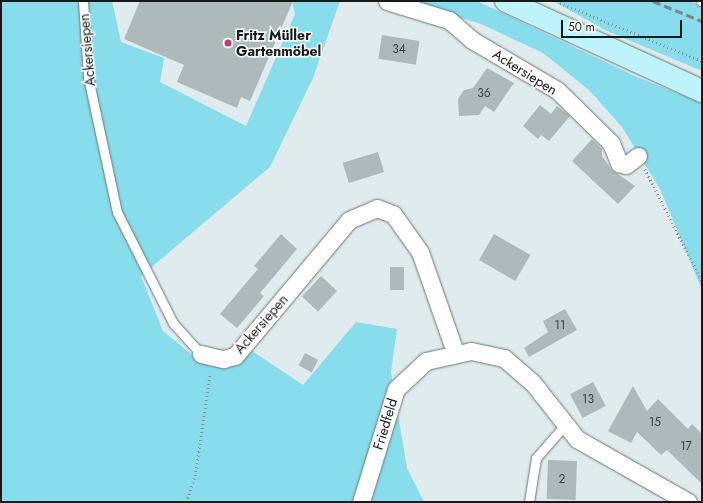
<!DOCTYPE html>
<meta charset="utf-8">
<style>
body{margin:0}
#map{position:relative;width:703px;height:503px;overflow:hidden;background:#e0ebee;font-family:Jost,sans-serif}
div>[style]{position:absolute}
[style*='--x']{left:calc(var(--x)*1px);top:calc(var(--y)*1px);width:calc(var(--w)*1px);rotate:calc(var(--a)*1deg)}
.green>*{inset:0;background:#87ddec}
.building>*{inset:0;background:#aeb9bb;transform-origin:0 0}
.path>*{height:2.5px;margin-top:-1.25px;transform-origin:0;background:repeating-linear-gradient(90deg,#8a9294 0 1px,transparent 0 4px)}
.roads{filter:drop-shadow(0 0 1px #6c7678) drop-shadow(0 0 1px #6c7678)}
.service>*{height:9px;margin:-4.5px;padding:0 4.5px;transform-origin:4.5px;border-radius:4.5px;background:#fff}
.minor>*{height:17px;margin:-8.5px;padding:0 8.5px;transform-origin:8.5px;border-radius:8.5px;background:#fff}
.secondary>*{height:22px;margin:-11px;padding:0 11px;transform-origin:11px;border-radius:11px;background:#bef3fb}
.rail>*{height:3px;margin-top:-1.5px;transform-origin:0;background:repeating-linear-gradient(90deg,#7e8688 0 8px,transparent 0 12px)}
.dots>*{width:11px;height:11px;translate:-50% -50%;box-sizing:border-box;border:2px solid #fff;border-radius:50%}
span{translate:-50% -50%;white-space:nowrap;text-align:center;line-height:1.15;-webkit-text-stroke:3px #fff;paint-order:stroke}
.number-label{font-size:12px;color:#3b4142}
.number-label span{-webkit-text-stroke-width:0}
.poi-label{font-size:14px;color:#15191a;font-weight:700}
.left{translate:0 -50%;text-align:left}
.street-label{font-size:14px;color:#15191a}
.frame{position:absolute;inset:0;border:2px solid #15191a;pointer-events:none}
.scale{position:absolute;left:561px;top:20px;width:121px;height:18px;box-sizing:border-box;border:2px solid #15191a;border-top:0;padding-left:5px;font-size:12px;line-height:14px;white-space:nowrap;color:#15191a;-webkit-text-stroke:3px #fff;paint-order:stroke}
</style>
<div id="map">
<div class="green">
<i style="clip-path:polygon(1px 1px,112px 1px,121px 42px,164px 58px,160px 82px,246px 126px,295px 14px,292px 1px,340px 1px,313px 78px,270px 167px,141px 276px,163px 331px,201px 362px,249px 349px,303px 385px,356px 322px,397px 329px,391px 372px,407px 468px,424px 502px,1px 502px)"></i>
<i style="clip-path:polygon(407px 1px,477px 1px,639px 78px,702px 103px,702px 290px,660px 189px,622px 127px,589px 90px,543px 53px,481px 24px)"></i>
<i style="clip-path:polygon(553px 1px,690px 1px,702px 6px,702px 71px,607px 31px)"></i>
</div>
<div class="building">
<i style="clip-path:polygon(140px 1px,293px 1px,250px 101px,241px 97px,237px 108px,177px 82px,184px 65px,124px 39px)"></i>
<i style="left:382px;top:35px;width:38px;height:24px;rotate:9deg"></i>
<i style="clip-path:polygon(487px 68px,514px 83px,494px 112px,485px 106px,479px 115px,459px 116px,458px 99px,464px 90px,473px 88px)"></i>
<i style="clip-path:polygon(540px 105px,551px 114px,557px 106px,570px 116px,549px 141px,541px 135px,538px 139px,523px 126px)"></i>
<i style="clip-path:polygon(592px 139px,602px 149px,602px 156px,612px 170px,635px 186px,618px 204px,572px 161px)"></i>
<i style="left:378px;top:152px;width:21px;height:37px;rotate:73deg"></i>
<i style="clip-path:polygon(281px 234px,297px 249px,260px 293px,264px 296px,237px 328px,220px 314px,258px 269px,254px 266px)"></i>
<i style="left:494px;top:234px;width:42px;height:30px;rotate:30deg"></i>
<i style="left:390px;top:267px;width:14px;height:23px"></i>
<i style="left:321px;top:276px;width:22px;height:28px;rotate:43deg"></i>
<i style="clip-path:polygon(565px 309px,577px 330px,529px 357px,524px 348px,548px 332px,543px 321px)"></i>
<i style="left:305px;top:353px;width:15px;height:14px;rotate:28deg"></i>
<i style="left:593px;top:382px;width:27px;height:26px;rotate:62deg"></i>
<i style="clip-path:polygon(633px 386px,647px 411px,658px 399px,688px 429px,692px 424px,702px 434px,702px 484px,667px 450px,661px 455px,637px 432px,631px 443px,608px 431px)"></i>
<i style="left:548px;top:460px;width:29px;height:39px;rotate:2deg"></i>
</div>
<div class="path">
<i style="--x:560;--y:3;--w:153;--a:22.2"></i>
<i style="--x:645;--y:169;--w:126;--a:63"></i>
<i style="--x:186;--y:502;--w:28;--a:-71"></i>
<i style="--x:195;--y:476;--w:104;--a:-81.7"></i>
</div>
<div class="roads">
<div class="service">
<i style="--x:83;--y:1;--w:76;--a:86.2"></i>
<i style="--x:88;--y:77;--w:138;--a:77.9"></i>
<i style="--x:117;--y:212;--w:124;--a:63.2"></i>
<i style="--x:173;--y:323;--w:42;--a:47.9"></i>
<i style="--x:701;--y:1;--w:1;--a:0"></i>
<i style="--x:529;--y:502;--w:45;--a:-81"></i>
<i style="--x:536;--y:458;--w:43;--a:-48.8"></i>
</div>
<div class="minor">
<i style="--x:387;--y:1;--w:65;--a:17"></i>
<i style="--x:449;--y:20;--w:30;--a:41"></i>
<i style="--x:472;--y:40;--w:99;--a:30.5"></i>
<i style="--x:557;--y:90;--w:76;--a:44.5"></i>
<i style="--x:611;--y:143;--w:22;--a:68"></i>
<i style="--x:619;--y:163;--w:7;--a:16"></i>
<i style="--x:626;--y:165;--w:15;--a:-37"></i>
<i style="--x:201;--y:354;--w:23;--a:13"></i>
<i style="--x:223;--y:359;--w:12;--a:-14"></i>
<i style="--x:235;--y:356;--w:177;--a:-50"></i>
<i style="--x:349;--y:220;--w:30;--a:-23"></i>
<i style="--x:377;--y:208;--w:17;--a:21"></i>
<i style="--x:393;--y:214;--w:47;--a:54.6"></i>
<i style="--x:420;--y:252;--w:106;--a:70.7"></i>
<i style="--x:361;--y:502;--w:118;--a:-72.8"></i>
<i style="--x:396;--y:389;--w:41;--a:-43"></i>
<i style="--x:426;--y:361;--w:46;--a:-12.5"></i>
<i style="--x:471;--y:351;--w:34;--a:12"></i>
<i style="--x:504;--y:358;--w:37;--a:41"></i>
<i style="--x:532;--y:382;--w:73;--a:51.7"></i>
<i style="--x:577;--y:439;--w:128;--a:29.6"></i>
</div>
<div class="secondary">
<i style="--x:506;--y:1;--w:216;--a:24.7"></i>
</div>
</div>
<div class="rail">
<i style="--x:653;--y:1;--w:53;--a:22.2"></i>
</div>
<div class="dots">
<i style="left:228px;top:43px;background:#c43a71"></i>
</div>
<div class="number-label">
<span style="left:399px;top:50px">34</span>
<span style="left:484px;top:94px">36</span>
<span style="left:560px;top:326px">11</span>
<span style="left:588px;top:400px">13</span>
<span style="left:655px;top:423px">15</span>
<span style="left:686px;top:447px">17</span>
<span style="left:562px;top:480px">2</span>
</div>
<div class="poi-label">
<span class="left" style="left:236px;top:43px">Fritz Müller<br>Gartenmöbel</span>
</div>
<div class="street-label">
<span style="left:87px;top:50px;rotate:-95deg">Ackersiepen</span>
<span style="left:525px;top:72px;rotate:32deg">Ackersiepen</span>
<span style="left:261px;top:324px;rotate:-49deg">Ackersiepen</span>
<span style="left:385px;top:424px;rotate:-73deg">Friedfeld</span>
</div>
<div class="frame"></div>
<div class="scale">50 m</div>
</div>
